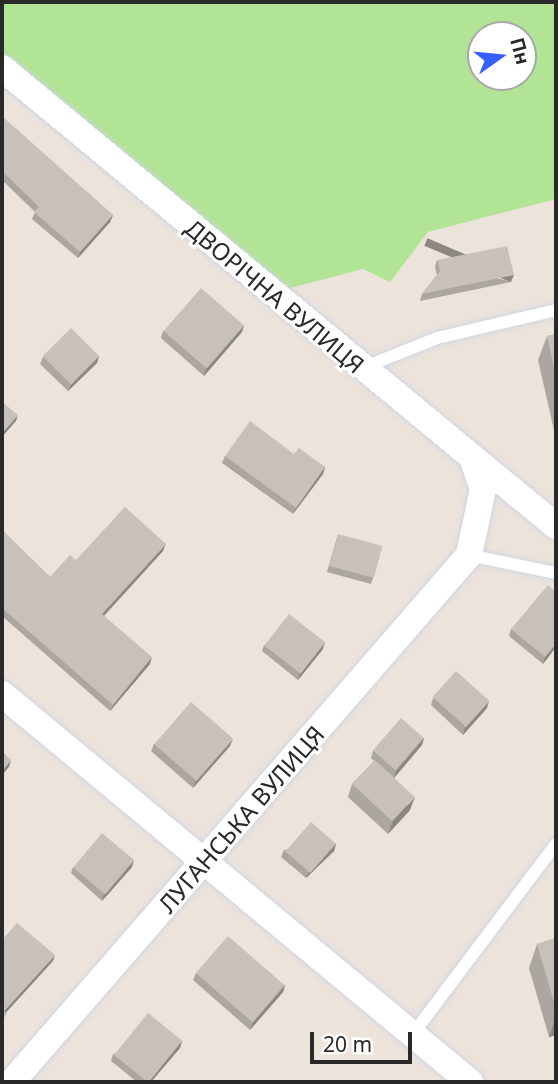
<!DOCTYPE html>
<meta charset="utf-8">
<style>
body{margin:0}
#map{position:relative;width:558px;height:1084px;overflow:hidden;background:#ece4db;font-family:"Noto Sans",sans-serif}
div>[style]{position:absolute}
[style*='--x']{left:calc(var(--x)*1px);top:calc(var(--y)*1px);width:calc(var(--w)*1px);rotate:calc(var(--a)*1deg)}
.green>*{inset:0;background:#b2e495}
.roads{filter:drop-shadow(0 0 2px #d0d4e3) drop-shadow(0 0 2px #d0d4e3)}
.lane>*{height:12px;margin:-6px;padding:0 6px;transform-origin:6px;border-radius:6px;background:#fff}
.street>*{height:26px;margin:-13px;padding:0 13px;transform-origin:13px;border-radius:13px;background:#fff}
.wall>*{inset:0;background:#aba6a0}
.shaded-wall>*{inset:0;background:#8b8782;transform-origin:0 0}
.building>*{inset:0;background:#c7c1ba;transform-origin:0 0}
span{translate:-50% -50%;white-space:nowrap;text-align:center;line-height:1.15;-webkit-text-stroke:6px #fff;paint-order:stroke}
.street-label{font-size:24px;color:#292929}
.frame{position:absolute;inset:0;border:4px solid #292929;pointer-events:none}
.north{position:absolute;left:467px;top:21px;width:70px;height:70px;box-sizing:border-box;background:#fff;border:2px solid #a9a9a9;border-radius:50%;rotate:75deg;font-size:19px;font-weight:700;line-height:28px;text-align:center;color:#292929}
.north::after{content:'';display:block;margin:auto;width:24px;height:32px;background:#365ffd;clip-path:polygon(50% 0,100% 100%,50% 72%,0 100%)}
.scale{position:absolute;left:310px;top:1032px;width:102px;height:32px;box-sizing:border-box;border:4px solid #292929;border-top:0;padding-left:9px;font-size:21px;line-height:24px;white-space:nowrap;color:#292929;-webkit-text-stroke:5px #fff;paint-order:stroke}
</style>
<div id="map">
<div class="green">
<i style="clip-path:polygon(evenodd,2px 2px,556px 2px,556px 199px,428px 232px,390px 282px,363px 269px,279px 291px,2px 58px,2px 2px,481px 35px,523px 35px,523px 77px,481px 77px,481px 35px)"></i>
</div>
<div class="roads">
<div class="lane">
<i style="--x:365;--y:367;--w:78;--a:-21.9"></i>
<i style="--x:437;--y:338;--w:122;--a:-13.2"></i>
<i style="--x:469;--y:555;--w:89;--a:11.7"></i>
<i style="--x:412;--y:1035;--w:239;--a:-53"></i>
</div>
<div class="street">
<i style="--x:2;--y:68;--w:610;--a:39.61"></i>
<i style="--x:472;--y:457;--w:34;--a:71"></i>
<i style="--x:483;--y:489;--w:67;--a:102"></i>
<i style="--x:469;--y:555;--w:698;--a:130.93"></i>
<i style="--x:472;--y:457;--w:109;--a:39.4"></i>
<i style="--x:2;--y:694;--w:608;--a:39.66"></i>
</div>
</div>
<div class="wall">
<i style="clip-path:polygon(2px 118px,113px 215px,110px 222px,78px 258px,32px 219px,35px 212px,2px 180px)"></i>
<i style="clip-path:polygon(437px 260px,511px 282px,420px 301px,422px 294px,437px 275px,435px 267px)"></i>
<i style="clip-path:polygon(163px 331px,242px 332px,204px 376px,161px 338px)"></i>
<i style="clip-path:polygon(556px 334px,556px 439px,538px 360px,547px 336px)"></i>
<i style="clip-path:polygon(99px 356px,97px 363px,68px 391px,40px 364px,43px 357px)"></i>
<i style="clip-path:polygon(294px 454px,325px 467px,323px 474px,293px 514px,222px 463px,225px 456px)"></i>
<i style="clip-path:polygon(2px 530px,50px 577px,76px 560px,163px 551px,104px 616px,150px 664px,110px 711px,2px 616px)"></i>
<i style="clip-path:polygon(338px 534px,373px 578px,371px 584px,327px 572px)"></i>
<i style="clip-path:polygon(556px 592px,556px 647px,543px 664px,509px 636px,511px 629px)"></i>
<i style="clip-path:polygon(264px 645px,323px 649px,298px 680px,262px 651px)"></i>
<i style="clip-path:polygon(433px 698px,487px 708px,463px 735px,431px 705px)"></i>
<i style="clip-path:polygon(424px 738px,422px 745px,394px 778px,410px 810px,388px 834px,348px 797px,352px 784px,374px 761px,371px 758px,373px 751px)"></i>
<i style="clip-path:polygon(154px 744px,230px 746px,193px 788px,151px 751px)"></i>
<i style="clip-path:polygon(336px 844px,334px 851px,306px 878px,281px 857px,284px 850px)"></i>
<i style="clip-path:polygon(73px 867px,132px 867px,102px 901px,71px 873px)"></i>
<i style="clip-path:polygon(556px 938px,556px 1035px,549px 1037px,529px 968px,537px 944px)"></i>
<i style="clip-path:polygon(196px 973px,285px 985px,283px 992px,250px 1030px,193px 980px)"></i>
<i style="clip-path:polygon(182px 1041px,180px 1048px,151px 1082px,137px 1082px,111px 1061px,113px 1054px)"></i>
</div>
<div class="shaded-wall">
<i style="clip-path:polygon(113px 215px,110px 222px,78px 258px,80px 252px)"></i>
<i style="left:514px;top:275px;width:8px;height:94px;rotate:113deg"></i>
<i style="clip-path:polygon(244px 325px,242px 332px,204px 376px,206px 369px)"></i>
<i style="clip-path:polygon(99px 356px,97px 363px,68px 391px,71px 385px)"></i>
<i style="clip-path:polygon(18px 415px,16px 421px,2px 437px,2px 433px)"></i>
<i style="clip-path:polygon(325px 467px,323px 474px,293px 514px,296px 508px)"></i>
<i style="clip-path:polygon(166px 544px,163px 551px,99px 621px,102px 614px)"></i>
<i style="clip-path:polygon(325px 642px,323px 649px,298px 680px,300px 674px)"></i>
<i style="clip-path:polygon(556px 644px,556px 647px,543px 664px,545px 657px)"></i>
<i style="clip-path:polygon(152px 657px,150px 664px,110px 711px,113px 705px)"></i>
<i style="clip-path:polygon(489px 701px,487px 708px,463px 735px,465px 728px)"></i>
<i style="clip-path:polygon(424px 738px,422px 745px,394px 778px,396px 771px)"></i>
<i style="clip-path:polygon(233px 739px,230px 746px,193px 788px,196px 781px)"></i>
<i style="clip-path:polygon(11px 760px,9px 767px,2px 775px,2px 771px)"></i>
<i style="clip-path:polygon(415px 797px,410px 810px,388px 834px,393px 821px)"></i>
<i style="clip-path:polygon(336px 844px,334px 851px,306px 878px,309px 872px)"></i>
<i style="clip-path:polygon(134px 860px,132px 867px,102px 901px,104px 894px)"></i>
<i style="clip-path:polygon(55px 955px,53px 961px,2px 1017px,4px 1011px)"></i>
<i style="clip-path:polygon(285px 985px,283px 992px,250px 1030px,253px 1023px)"></i>
<i style="clip-path:polygon(556px 1017px,556px 1035px,549px 1037px)"></i>
<i style="clip-path:polygon(182px 1041px,180px 1048px,151px 1082px,148px 1082px)"></i>
</div>
<div class="building">
<i style="clip-path:polygon(3px 117px,113px 215px,80px 252px,34px 212px,39px 207px,2px 171px,2px 118px)"></i>
<i style="clip-path:polygon(507px 246px,514px 275px,422px 294px,440px 271px,437px 260px)"></i>
<i style="left:201px;top:288px;width:57px;height:57px;rotate:41deg"></i>
<i style="left:71px;top:328px;width:40px;height:40px;rotate:45deg"></i>
<i style="clip-path:polygon(556px 334px,556px 377px,547px 336px)"></i>
<i style="clip-path:polygon(2px 402px,18px 415px,2px 433px)"></i>
<i style="clip-path:polygon(250px 421px,294px 454px,299px 448px,325px 467px,296px 508px,225px 456px)"></i>
<i style="clip-path:polygon(125px 507px,166px 544px,102px 614px,152px 657px,113px 705px,2px 608px,2px 530px,50px 577px,70px 555px,76px 560px)"></i>
<i style="left:338px;top:534px;width:46px;height:33px;rotate:15deg"></i>
<i style="clip-path:polygon(548px 585px,556px 592px,556px 644px,545px 657px,511px 629px)"></i>
<i style="left:289px;top:614px;width:46px;height:40px;rotate:38deg"></i>
<i style="left:456px;top:671px;width:45px;height:35px;rotate:42deg"></i>
<i style="left:191px;top:702px;width:56px;height:56px;rotate:41deg"></i>
<i style="left:401px;top:718px;width:30px;height:43px;rotate:41deg"></i>
<i style="clip-path:polygon(2px 751px,11px 760px,2px 771px)"></i>
<i style="left:375px;top:760px;width:54px;height:33px;rotate:43deg"></i>
<i style="left:311px;top:822px;width:33px;height:39px;rotate:41deg"></i>
<i style="left:102px;top:833px;width:42px;height:45px;rotate:40deg"></i>
<i style="clip-path:polygon(17px 923px,55px 955px,4px 1011px,7px 1014px,2px 1020px,2px 940px)"></i>
<i style="left:228px;top:936px;width:75px;height:49px;rotate:41deg"></i>
<i style="clip-path:polygon(556px 938px,556px 1009px,537px 944px)"></i>
<i style="left:148px;top:1013px;width:44px;height:54px;rotate:39deg"></i>
</div>
<div class="street-label">
<span style="left:275px;top:296px;rotate:40deg">ДВОРІЧНА ВУЛИЦЯ</span>
<span style="left:241px;top:819px;rotate:-49deg">ЛУГАНСЬКА ВУЛИЦЯ</span>
</div>
<div class="frame"></div>
<div class="north">Пн</div>
<div class="scale">20 m</div>
</div>
